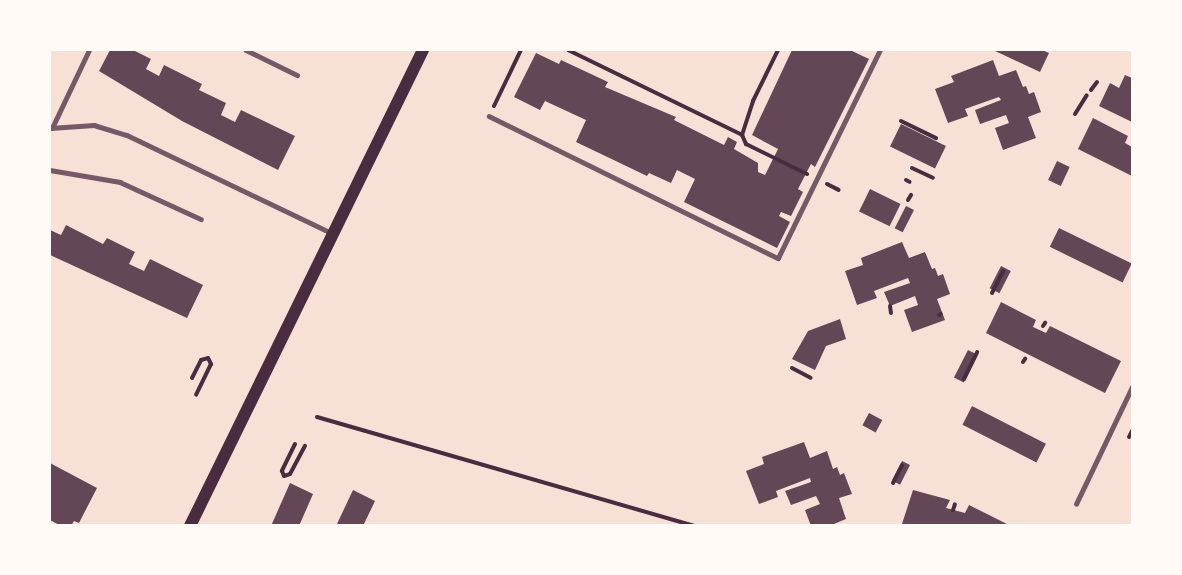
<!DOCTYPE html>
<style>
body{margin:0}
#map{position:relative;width:1182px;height:575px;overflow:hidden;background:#f7e1d7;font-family:"Playfair Display",serif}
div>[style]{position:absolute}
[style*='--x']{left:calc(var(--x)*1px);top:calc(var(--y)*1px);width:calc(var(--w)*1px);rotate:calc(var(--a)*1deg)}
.building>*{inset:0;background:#644757;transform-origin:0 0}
.path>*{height:4px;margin:-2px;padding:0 2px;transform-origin:2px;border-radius:2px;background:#4a2c40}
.service>*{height:4.5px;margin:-2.25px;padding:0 2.25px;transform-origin:2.25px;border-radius:2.25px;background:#755966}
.secondary>*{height:12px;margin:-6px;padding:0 6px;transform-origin:6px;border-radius:6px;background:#4a2c40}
span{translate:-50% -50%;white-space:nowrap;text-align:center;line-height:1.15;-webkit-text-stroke:6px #fffaf5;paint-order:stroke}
.frame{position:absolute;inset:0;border:51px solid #fffaf5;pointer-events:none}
</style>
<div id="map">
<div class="building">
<i style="clip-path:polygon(110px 50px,133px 50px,151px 59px,146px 69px,159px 76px,164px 65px,202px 84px,199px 90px,226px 103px,221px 115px,235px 122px,241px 110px,295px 136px,278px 170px,182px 121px,99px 71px)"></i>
<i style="clip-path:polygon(792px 50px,850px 50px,869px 59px,815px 167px,811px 164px,798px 189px,803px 192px,791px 216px,781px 212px,779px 216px,790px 222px,777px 248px,684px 202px,695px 179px,677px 170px,671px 183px,649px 173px,647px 176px,576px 142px,586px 120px,545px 101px,540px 110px,514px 97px,536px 53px,559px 64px,561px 60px,608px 82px,605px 87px,676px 117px,674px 120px,724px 145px,728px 137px,737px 142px,734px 149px,758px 163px,758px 172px,765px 175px,778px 149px,752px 135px)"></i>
<i style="clip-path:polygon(993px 50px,1042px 50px,1049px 53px,1040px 72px)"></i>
<i style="clip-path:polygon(993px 60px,999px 76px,1016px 70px,1023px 87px,1026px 86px,1029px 94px,1034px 92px,1041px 112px,1028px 117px,1036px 138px,1003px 150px,995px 128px,1009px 123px,1006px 115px,980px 124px,975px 110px,1001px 100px,999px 97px,965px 109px,968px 116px,948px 123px,935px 89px,954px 82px,951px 76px)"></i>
<i style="clip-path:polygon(1125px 75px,1132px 78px,1132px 122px,1099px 106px,1110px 83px,1119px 88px)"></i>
<i style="clip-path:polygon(1093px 118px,1128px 136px,1125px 143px,1132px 147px,1132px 176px,1078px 149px)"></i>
<i style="left:901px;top:124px;width:50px;height:25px;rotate:26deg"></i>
<i style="left:1057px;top:161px;width:14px;height:21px;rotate:25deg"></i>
<i style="left:870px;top:189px;width:34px;height:25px;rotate:26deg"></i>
<i style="left:906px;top:206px;width:9px;height:25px;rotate:27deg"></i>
<i style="clip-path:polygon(66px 225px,103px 244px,107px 238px,135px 252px,129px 264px,144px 271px,150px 259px,203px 285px,187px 318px,50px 255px,50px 230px,61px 235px)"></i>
<i style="left:1059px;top:228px;width:81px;height:21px;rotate:26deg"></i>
<i style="clip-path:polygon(902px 242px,909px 258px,925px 252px,932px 269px,935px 268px,938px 276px,943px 274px,950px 294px,937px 299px,945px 320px,912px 332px,904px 310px,918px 305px,915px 296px,890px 306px,884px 292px,910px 283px,908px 278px,874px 291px,877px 298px,857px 305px,845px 271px,863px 265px,861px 258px)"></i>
<i style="left:1001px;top:266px;width:11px;height:25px;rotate:27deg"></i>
<i style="clip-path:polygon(1001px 302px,1036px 320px,1033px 327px,1046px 333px,1050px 326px,1121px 361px,1105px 393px,986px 333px)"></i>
<i style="clip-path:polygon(840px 319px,846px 339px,826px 346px,815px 370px,792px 359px,808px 331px)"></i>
<i style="left:968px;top:350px;width:11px;height:31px;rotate:27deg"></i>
<i style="left:972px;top:406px;width:83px;height:21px;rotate:27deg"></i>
<i style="left:869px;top:413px;width:15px;height:14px;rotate:28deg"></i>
<i style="clip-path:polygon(804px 442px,810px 458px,827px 451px,833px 469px,837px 467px,840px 475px,844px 473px,852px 494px,839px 498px,846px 519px,829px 526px,811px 526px,805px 510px,820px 504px,816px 496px,791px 505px,785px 491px,811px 482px,810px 478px,776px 491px,778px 497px,759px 504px,746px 471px,764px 464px,762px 457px)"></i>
<i style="left:902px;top:461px;width:9px;height:22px;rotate:27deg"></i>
<i style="clip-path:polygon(50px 463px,97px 488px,79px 523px,74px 521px,71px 526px,61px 526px,50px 520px)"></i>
<i style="clip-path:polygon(290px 483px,313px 494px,299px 526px,271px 526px)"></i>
<i style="clip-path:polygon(353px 490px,375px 501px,363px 526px,336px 526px)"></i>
<i style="clip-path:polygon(913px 490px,950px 500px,946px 508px,965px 513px,969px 505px,1011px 526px,902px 524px)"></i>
</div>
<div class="path">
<i style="--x:568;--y:50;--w:194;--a:26"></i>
<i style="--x:742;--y:135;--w:36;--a:-72"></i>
<i style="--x:753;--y:101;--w:57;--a:-63.9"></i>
<i style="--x:1091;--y:90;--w:10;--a:-53"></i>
<i style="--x:494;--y:106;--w:62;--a:-64.3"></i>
<i style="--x:1075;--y:114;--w:22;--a:-58"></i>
<i style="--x:901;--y:121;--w:39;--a:26"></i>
<i style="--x:742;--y:135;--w:10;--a:66"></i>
<i style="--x:746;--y:144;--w:68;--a:26.2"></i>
<i style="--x:912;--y:168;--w:23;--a:25"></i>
<i style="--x:906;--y:180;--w:4;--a:27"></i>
<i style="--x:827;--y:184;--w:13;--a:27"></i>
<i style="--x:908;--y:200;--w:6;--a:-59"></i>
<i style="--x:992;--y:293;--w:25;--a:-63"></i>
<i style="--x:890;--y:306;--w:7;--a:82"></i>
<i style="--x:939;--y:315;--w:2;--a:-27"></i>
<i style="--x:1043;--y:326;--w:4;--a:-56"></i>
<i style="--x:1023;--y:362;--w:4;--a:-56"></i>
<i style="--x:792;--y:368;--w:21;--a:28"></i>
<i style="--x:192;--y:378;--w:20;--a:-63"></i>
<i style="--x:201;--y:360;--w:7;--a:-16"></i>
<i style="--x:208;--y:358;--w:7;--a:63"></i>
<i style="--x:211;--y:364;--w:34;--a:116"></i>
<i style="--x:964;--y:379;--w:30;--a:-64"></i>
<i style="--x:317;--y:417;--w:392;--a:16.1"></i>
<i style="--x:1129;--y:437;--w:7;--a:-63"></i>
<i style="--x:295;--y:444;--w:30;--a:116"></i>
<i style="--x:282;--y:471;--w:5;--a:68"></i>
<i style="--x:284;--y:476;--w:6;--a:-18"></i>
<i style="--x:290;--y:474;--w:32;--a:-62"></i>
<i style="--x:893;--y:483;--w:20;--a:-63"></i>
<i style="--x:953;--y:510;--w:6;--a:-72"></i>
</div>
<div class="service">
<i style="--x:246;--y:50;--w:57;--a:26.1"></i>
<i style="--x:489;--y:116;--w:322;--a:26.2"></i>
<i style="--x:778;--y:258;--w:232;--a:-63.9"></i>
<i style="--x:50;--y:128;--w:44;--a:-3.9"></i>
<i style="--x:94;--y:125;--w:34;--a:17"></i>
<i style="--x:127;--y:135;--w:227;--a:25.6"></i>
<i style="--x:52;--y:128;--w:86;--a:-64.6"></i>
<i style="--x:50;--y:170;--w:71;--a:9.7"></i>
<i style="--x:120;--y:182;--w:89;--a:24.6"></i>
<i style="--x:1076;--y:504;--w:130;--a:-64.4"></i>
</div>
<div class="secondary">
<i style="--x:190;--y:526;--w:530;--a:-63.92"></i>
</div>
<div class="frame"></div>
</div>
